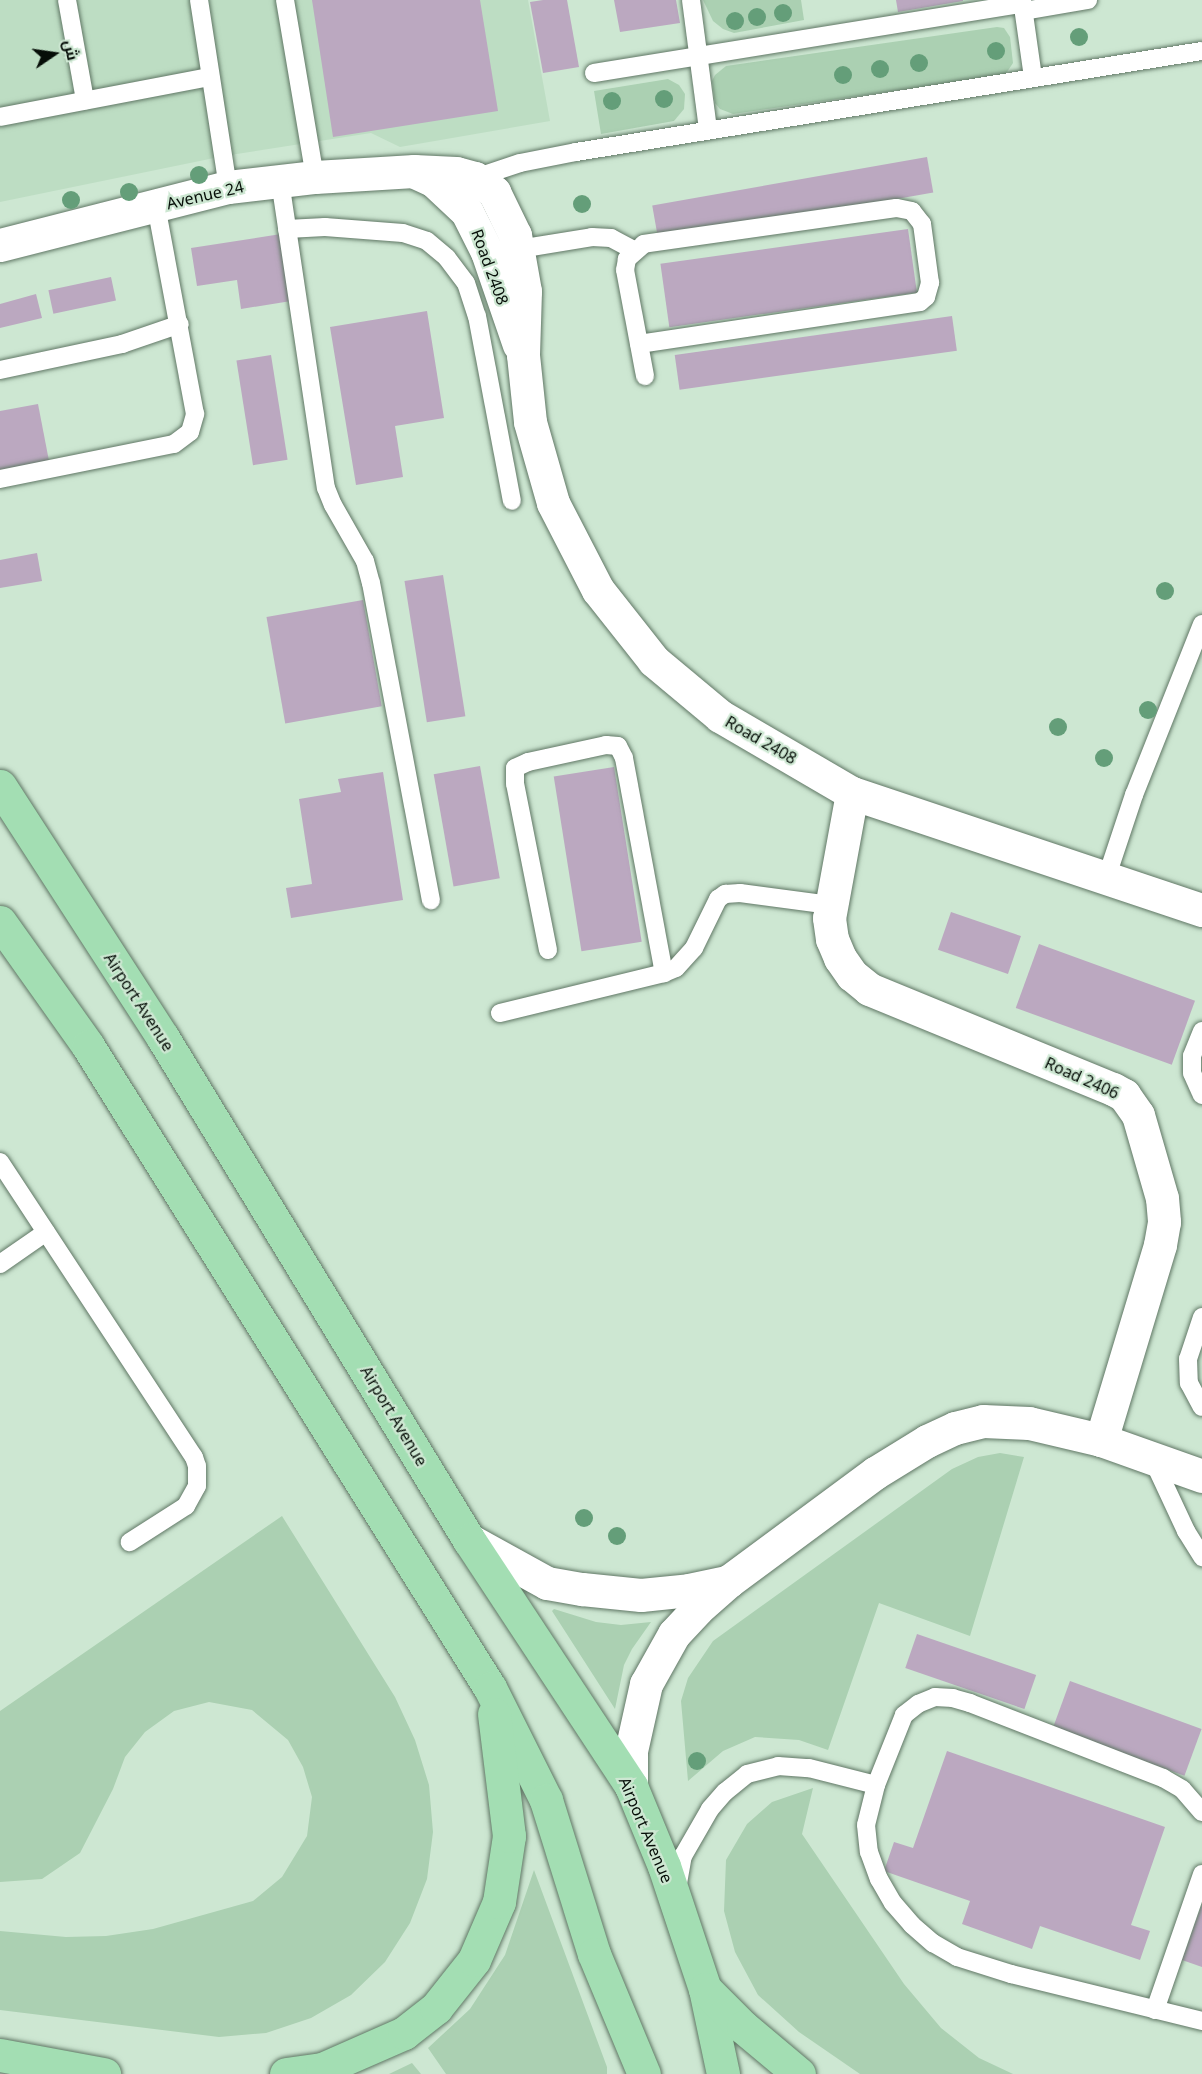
<!DOCTYPE html>
<meta charset="utf-8">
<style>
body{margin:0}
#map{position:relative;width:1202px;height:2074px;overflow:hidden;background:#cde7d2;font-family:"Noto Sans",Cairo,sans-serif}
div>[style]{position:absolute}
[style*='--x']{left:calc(var(--x)*1px);top:calc(var(--y)*1px);width:calc(var(--w)*1px);rotate:calc(var(--a)*1deg)}
.built>*{inset:0;background:#bdddc3}
.green>*{inset:0;background:#abd0b2}
.building>*{inset:0;background:#bba8c0;transform-origin:0 0}
.roads{filter:drop-shadow(0 0 2px #607765) drop-shadow(0 0 2px #607765)}
.lane>*{height:18px;margin:-9px;padding:0 9px;transform-origin:9px;border-radius:9px;background:#fff}
.street>*{height:33px;margin:-16.5px;padding:0 16.5px;transform-origin:16.5px;border-radius:16.5px;background:#fff}
.primary>*{height:33px;margin:-16.5px;padding:0 16.5px;transform-origin:16.5px;border-radius:16.5px;background:#a3deb3}
.trees>*{width:18px;height:18px;margin:-9px;border-radius:50%;background:#649e79}
span{translate:-50% -50%;white-space:nowrap;text-align:center;line-height:1.15;-webkit-text-stroke:4.5px #cde7d2;paint-order:stroke}
.street-label{font-size:16px;color:#060e08}
.north{position:absolute;left:24px;top:24px;width:60px;height:60px;-webkit-text-stroke:4px #cde7d2;paint-order:stroke;rotate:77deg;font-size:16px;font-weight:700;line-height:24px;text-align:center;color:#060e08}
.north::after{content:'';display:block;margin:auto;width:21px;height:27px;background:#060e08;clip-path:polygon(50% 0,100% 100%,50% 72%,0 100%)}
</style>
<div id="map">
<div class="built">
<i style="clip-path:polygon(0 0,528px 0,550px 121px,400px 147px,371px 133px,224px 156px,0 202px)"></i>
</div>
<div class="green">
<i style="clip-path:polygon(703px 0,801px 0,804px 20px,734px 33px,723px 29px,713px 21px)"></i>
<i style="clip-path:polygon(997px 27px,1004px 28px,1010px 37px,1013px 63px,1005px 75px,733px 114px,720px 109px,715px 103px,712px 81px,715px 75px,726px 66px)"></i>
<i style="clip-path:polygon(668px 79px,679px 85px,685px 94px,684px 109px,674px 121px,601px 134px,594px 91px)"></i>
<i style="clip-path:polygon(1000px 1453px,1024px 1457px,970px 1636px,879px 1603px,828px 1750px,799px 1740px,755px 1737px,723px 1751px,688px 1781px,681px 1701px,688px 1678px,713px 1641px,952px 1469px,978px 1457px)"></i>
<i style="clip-path:polygon(282px 1516px,395px 1697px,415px 1740px,429px 1785px,433px 1832px,427px 1879px,410px 1923px,385px 1962px,351px 1995px,311px 2018px,266px 2033px,219px 2037px,0 2010px,0 1931px,66px 1937px,106px 1936px,153px 1929px,253px 1901px,282px 1877px,307px 1836px,312px 1797px,303px 1767px,288px 1740px,252px 1710px,209px 1702px,174px 1711px,145px 1732px,125px 1757px,113px 1789px,80px 1853px,42px 1879px,0 1882px,0 1711px)"></i>
<i style="clip-path:polygon(554px 1609px,596px 1622px,621px 1625px,651px 1622px,632px 1649px,624px 1665px,615px 1709px,552px 1611px)"></i>
<i style="clip-path:polygon(813px 1788px,802px 1834px,904px 1984px,941px 2028px,979px 2058px,1013px 2074px,860px 2074px,799px 2032px,758px 1995px,735px 1952px,724px 1911px,726px 1860px,747px 1824px,772px 1802px)"></i>
<i style="clip-path:polygon(534px 1870px,607px 2067px,607px 2074px,446px 2074px,428px 2048px,470px 2009px,505px 1955px)"></i>
<i style="clip-path:polygon(412px 2063px,421px 2074px,389px 2074px)"></i>
</div>
<div class="building">
<i style="clip-path:polygon(312px 0,480px 0,498px 111px,333px 137px)"></i>
<i style="clip-path:polygon(543px 0,567px 0,579px 67px,543px 73px,530px 2px)"></i>
<i style="clip-path:polygon(614px 0,676px 0,680px 23px,620px 32px)"></i>
<i style="clip-path:polygon(896px 0,963px 0,963px 1px,898px 12px)"></i>
<i style="left:927px;top:157px;width:36px;height:279px;rotate:80deg"></i>
<i style="left:908px;top:229px;width:64px;height:250px;rotate:82deg"></i>
<i style="clip-path:polygon(281px 234px,291px 301px,241px 309px,237px 280px,197px 286px,191px 248px)"></i>
<i style="left:111px;top:277px;width:24px;height:64px;rotate:78deg"></i>
<i style="clip-path:polygon(36px 294px,42px 318px,0 328px,0 304px)"></i>
<i style="clip-path:polygon(427px 311px,444px 418px,395px 426px,403px 477px,356px 485px,330px 327px)"></i>
<i style="left:952px;top:316px;width:35px;height:280px;rotate:82deg"></i>
<i style="left:271px;top:355px;width:106px;height:35px;rotate:81deg"></i>
<i style="clip-path:polygon(38px 404px,49px 461px,0 470px,0 411px)"></i>
<i style="clip-path:polygon(37px 553px,42px 581px,0 588px,0 560px)"></i>
<i style="left:443px;top:575px;width:143px;height:39px;rotate:81deg"></i>
<i style="left:363px;top:600px;width:108px;height:98px;rotate:80deg"></i>
<i style="left:480px;top:766px;width:114px;height:47px;rotate:80deg"></i>
<i style="left:614px;top:767px;width:177px;height:61px;rotate:81deg"></i>
<i style="clip-path:polygon(383px 772px,403px 900px,291px 918px,286px 888px,312px 884px,299px 799px,341px 792px,338px 779px)"></i>
<i style="left:951px;top:912px;width:74px;height:40px;rotate:19deg"></i>
<i style="left:1039px;top:944px;width:166px;height:68px;rotate:20deg"></i>
<i style="left:917px;top:1634px;width:126px;height:36px;rotate:19deg"></i>
<i style="left:1070px;top:1681px;width:140px;height:50px;rotate:20deg"></i>
<i style="clip-path:polygon(947px 1751px,1165px 1827px,1131px 1925px,1150px 1931px,1140px 1960px,1040px 1926px,1032px 1949px,962px 1924px,970px 1901px,884px 1871px,894px 1842px,913px 1848px)"></i>
<i style="clip-path:polygon(1202px 1904px,1202px 1967px,1182px 1960px)"></i>
</div>
<div class="roads">
<div class="lane">
<i style="--x:67;--y:0;--w:102;--a:79.8"></i>
<i style="--x:199;--y:0;--w:189;--a:81.2"></i>
<i style="--x:285;--y:0;--w:180;--a:80.4"></i>
<i style="--x:691;--y:0;--w:131;--a:82.5"></i>
<i style="--x:1022;--y:0;--w:78;--a:81.9"></i>
<i style="--x:1024;--y:11;--w:65;--a:-9.8"></i>
<i style="--x:594;--y:73;--w:434;--a:-9.2"></i>
<i style="--x:0;--y:117;--w:214;--a:-10.8"></i>
<i style="--x:475;--y:178;--w:47;--a:-18.4"></i>
<i style="--x:520;--y:163;--w:57;--a:-11.1"></i>
<i style="--x:576;--y:152;--w:634;--a:-9.17"></i>
<i style="--x:280;--y:181;--w:310;--a:81.5"></i>
<i style="--x:326;--y:488;--w:18;--a:68"></i>
<i style="--x:333;--y:505;--w:64;--a:60.3"></i>
<i style="--x:365;--y:561;--w:23;--a:75"></i>
<i style="--x:371;--y:583;--w:323;--a:79.3"></i>
<i style="--x:287;--y:229;--w:38;--a:-3"></i>
<i style="--x:325;--y:227;--w:78;--a:4.4"></i>
<i style="--x:403;--y:233;--w:25;--a:18"></i>
<i style="--x:427;--y:241;--w:26;--a:40"></i>
<i style="--x:447;--y:258;--w:31;--a:53"></i>
<i style="--x:466;--y:283;--w:35;--a:72"></i>
<i style="--x:477;--y:316;--w:188;--a:79.3"></i>
<i style="--x:519;--y:249;--w:74;--a:-9.3"></i>
<i style="--x:592;--y:237;--w:19;--a:3"></i>
<i style="--x:611;--y:238;--w:26;--a:28"></i>
<i style="--x:639;--y:344;--w:284;--a:-8.5"></i>
<i style="--x:920;--y:302;--w:8;--a:-40"></i>
<i style="--x:926;--y:297;--w:15;--a:-74"></i>
<i style="--x:930;--y:283;--w:60;--a:-97.7"></i>
<i style="--x:922;--y:224;--w:16;--a:-128"></i>
<i style="--x:912;--y:211;--w:16;--a:-169"></i>
<i style="--x:896;--y:208;--w:255;--a:171.9"></i>
<i style="--x:644;--y:244;--w:23;--a:139"></i>
<i style="--x:627;--y:259;--w:11;--a:100"></i>
<i style="--x:625;--y:270;--w:108;--a:79.3"></i>
<i style="--x:0;--y:370;--w:125;--a:-12"></i>
<i style="--x:122;--y:344;--w:61;--a:-19"></i>
<i style="--x:0;--y:479;--w:177;--a:-11.4"></i>
<i style="--x:174;--y:444;--w:20;--a:-37"></i>
<i style="--x:190;--y:432;--w:19;--a:-74"></i>
<i style="--x:195;--y:414;--w:212;--a:-100.6"></i>
<i style="--x:1106;--y:879;--w:89;--a:-71.6"></i>
<i style="--x:1134;--y:795;--w:184;--a:-68.3"></i>
<i style="--x:548;--y:950;--w:169;--a:-101.2"></i>
<i style="--x:515;--y:784;--w:16;--a:-90"></i>
<i style="--x:515;--y:768;--w:14;--a:-25"></i>
<i style="--x:528;--y:762;--w:80;--a:-12.3"></i>
<i style="--x:606;--y:745;--w:12;--a:5"></i>
<i style="--x:618;--y:746;--w:13;--a:63"></i>
<i style="--x:624;--y:758;--w:219;--a:79.5"></i>
<i style="--x:500;--y:1013;--w:169;--a:-13.7"></i>
<i style="--x:664;--y:973;--w:13;--a:-23"></i>
<i style="--x:676;--y:968;--w:27;--a:-48"></i>
<i style="--x:694;--y:948;--w:55;--a:-63.9"></i>
<i style="--x:718;--y:899;--w:9;--a:-36"></i>
<i style="--x:725;--y:894;--w:15;--a:-4"></i>
<i style="--x:740;--y:893;--w:91;--a:7.6"></i>
<i style="--x:1202;--y:1031;--w:27;--a:112"></i>
<i style="--x:1192;--y:1056;--w:17;--a:90"></i>
<i style="--x:1192;--y:1073;--w:24;--a:66"></i>
<i style="--x:0;--y:1162;--w:353;--a:56.7"></i>
<i style="--x:194;--y:1457;--w:9;--a:72"></i>
<i style="--x:197;--y:1466;--w:20;--a:90"></i>
<i style="--x:197;--y:1486;--w:23;--a:119"></i>
<i style="--x:186;--y:1506;--w:67;--a:147.3"></i>
<i style="--x:0;--y:1264;--w:56;--a:-34.8"></i>
<i style="--x:1202;--y:1317;--w:44;--a:108.4"></i>
<i style="--x:1188;--y:1359;--w:24;--a:88"></i>
<i style="--x:1189;--y:1383;--w:27;--a:62"></i>
<i style="--x:1152;--y:1458;--w:81;--a:65"></i>
<i style="--x:1186;--y:1531;--w:31;--a:58"></i>
<i style="--x:1202;--y:1812;--w:30;--a:-131"></i>
<i style="--x:1182;--y:1789;--w:22;--a:-150"></i>
<i style="--x:1163;--y:1778;--w:207;--a:-158.8"></i>
<i style="--x:970;--y:1703;--w:18;--a:-164"></i>
<i style="--x:953;--y:1698;--w:18;--a:-177"></i>
<i style="--x:935;--y:1697;--w:18;--a:158"></i>
<i style="--x:918;--y:1704;--w:18;--a:142"></i>
<i style="--x:904;--y:1715;--w:75;--a:111.8"></i>
<i style="--x:876;--y:1785;--w:41;--a:104"></i>
<i style="--x:866;--y:1825;--w:27;--a:84"></i>
<i style="--x:869;--y:1852;--w:29;--a:70"></i>
<i style="--x:879;--y:1879;--w:28;--a:60"></i>
<i style="--x:893;--y:1903;--w:29;--a:49"></i>
<i style="--x:912;--y:1925;--w:28;--a:41"></i>
<i style="--x:933;--y:1943;--w:28;--a:30"></i>
<i style="--x:957;--y:1957;--w:57;--a:17.5"></i>
<i style="--x:1011;--y:1974;--w:197;--a:13.8"></i>
<i style="--x:677;--y:1889;--w:34;--a:-80"></i>
<i style="--x:683;--y:1856;--w:54;--a:-60.1"></i>
<i style="--x:710;--y:1809;--w:23;--a:-49"></i>
<i style="--x:725;--y:1792;--w:28;--a:-39"></i>
<i style="--x:747;--y:1774;--w:32;--a:-14"></i>
<i style="--x:778;--y:1766;--w:31;--a:4"></i>
<i style="--x:809;--y:1768;--w:69;--a:14.2"></i>
<i style="--x:1155;--y:2010;--w:144;--a:-70.9"></i>
</div>
<div class="street">
<i style="--x:415;--y:172;--w:21;--a:25"></i>
<i style="--x:434;--y:181;--w:45;--a:43.2"></i>
<i style="--x:467;--y:212;--w:45;--a:63.4"></i>
<i style="--x:487;--y:252;--w:98;--a:71"></i>
<i style="--x:0;--y:245;--w:235;--a:-14.3"></i>
<i style="--x:228;--y:187;--w:88;--a:-6.6"></i>
<i style="--x:315;--y:177;--w:99;--a:-3.5"></i>
<i style="--x:414;--y:171;--w:42;--a:2.7"></i>
<i style="--x:456;--y:173;--w:20;--a:15"></i>
<i style="--x:475;--y:178;--w:24;--a:36"></i>
<i style="--x:494;--y:192;--w:48;--a:64"></i>
<i style="--x:515;--y:235;--w:57;--a:79.9"></i>
<i style="--x:525;--y:291;--w:64;--a:91.8"></i>
<i style="--x:523;--y:355;--w:67;--a:84"></i>
<i style="--x:530;--y:422;--w:84;--a:74.1"></i>
<i style="--x:553;--y:503;--w:98;--a:62.7"></i>
<i style="--x:598;--y:590;--w:90;--a:51.7"></i>
<i style="--x:654;--y:661;--w:86;--a:39.8"></i>
<i style="--x:720;--y:716;--w:153;--a:30.3"></i>
<i style="--x:852;--y:793;--w:369;--a:18.5"></i>
<i style="--x:852;--y:793;--w:127;--a:100.4"></i>
<i style="--x:829;--y:918;--w:21;--a:82"></i>
<i style="--x:832;--y:939;--w:21;--a:67"></i>
<i style="--x:840;--y:958;--w:21;--a:55"></i>
<i style="--x:852;--y:975;--w:22;--a:39"></i>
<i style="--x:869;--y:989;--w:264;--a:22.3"></i>
<i style="--x:1113;--y:1089;--w:13;--a:29"></i>
<i style="--x:1124;--y:1095;--w:24;--a:55"></i>
<i style="--x:1138;--y:1115;--w:86;--a:73.9"></i>
<i style="--x:1162;--y:1198;--w:24;--a:85"></i>
<i style="--x:1164;--y:1222;--w:23;--a:100"></i>
<i style="--x:1160;--y:1245;--w:204;--a:106.8"></i>
<i style="--x:469;--y:1540;--w:89;--a:28.9"></i>
<i style="--x:547;--y:1583;--w:36;--a:10"></i>
<i style="--x:582;--y:1589;--w:59;--a:5.8"></i>
<i style="--x:641;--y:1595;--w:48;--a:-5.9"></i>
<i style="--x:689;--y:1590;--w:40;--a:-12"></i>
<i style="--x:631;--y:1786;--w:35;--a:-90"></i>
<i style="--x:631;--y:1751;--w:69;--a:-77.4"></i>
<i style="--x:646;--y:1684;--w:57;--a:-60.8"></i>
<i style="--x:674;--y:1634;--w:34;--a:-47"></i>
<i style="--x:697;--y:1609;--w:43;--a:-41.2"></i>
<i style="--x:729;--y:1581;--w:182;--a:-36.5"></i>
<i style="--x:875;--y:1473;--w:61;--a:-31.6"></i>
<i style="--x:927;--y:1441;--w:31;--a:-25"></i>
<i style="--x:955;--y:1428;--w:29;--a:-14"></i>
<i style="--x:983;--y:1421;--w:46;--a:2.5"></i>
<i style="--x:1029;--y:1423;--w:74;--a:13.3"></i>
<i style="--x:1101;--y:1440;--w:107;--a:19.6"></i>
</div>
<div class="primary">
<i style="--x:0;--y:786;--w:300;--a:57.1"></i>
<i style="--x:163;--y:1038;--w:588;--a:58.64"></i>
<i style="--x:469;--y:1540;--w:295;--a:56.6"></i>
<i style="--x:631;--y:1786;--w:87;--a:67.6"></i>
<i style="--x:664;--y:1866;--w:130;--a:71.6"></i>
<i style="--x:705;--y:1989;--w:87;--a:78"></i>
<i style="--x:0;--y:922;--w:152;--a:54.6"></i>
<i style="--x:88;--y:1046;--w:757;--a:57.95"></i>
<i style="--x:490;--y:1688;--w:125;--a:63.4"></i>
<i style="--x:546;--y:1800;--w:161;--a:72.7"></i>
<i style="--x:594;--y:1954;--w:130;--a:67.4"></i>
<i style="--x:705;--y:1989;--w:54;--a:45"></i>
<i style="--x:743;--y:2027;--w:73;--a:40"></i>
<i style="--x:0;--y:2055;--w:106;--a:10.4"></i>
<i style="--x:286;--y:2074;--w:36;--a:-8"></i>
<i style="--x:322;--y:2069;--w:90;--a:-23.7"></i>
<i style="--x:404;--y:2033;--w:41;--a:-38"></i>
<i style="--x:436;--y:2008;--w:61;--a:-51.6"></i>
<i style="--x:474;--y:1960;--w:63;--a:-66.7"></i>
<i style="--x:499;--y:1902;--w:67;--a:-81.4"></i>
<i style="--x:509;--y:1836;--w:123;--a:-97"></i>
</div>
</div>
<div class="trees">
<i style="left:783px;top:13px"></i>
<i style="left:757px;top:17px"></i>
<i style="left:735px;top:21px"></i>
<i style="left:1079px;top:37px"></i>
<i style="left:996px;top:51px"></i>
<i style="left:919px;top:63px"></i>
<i style="left:880px;top:69px"></i>
<i style="left:843px;top:75px"></i>
<i style="left:664px;top:99px"></i>
<i style="left:612px;top:101px"></i>
<i style="left:199px;top:175px"></i>
<i style="left:129px;top:192px"></i>
<i style="left:71px;top:200px"></i>
<i style="left:582px;top:204px"></i>
<i style="left:1165px;top:591px"></i>
<i style="left:1148px;top:710px"></i>
<i style="left:1058px;top:727px"></i>
<i style="left:1104px;top:758px"></i>
<i style="left:584px;top:1518px"></i>
<i style="left:617px;top:1536px"></i>
<i style="left:697px;top:1761px"></i>
</div>
<div class="street-label">
<span style="left:205px;top:195px;rotate:-13deg">Avenue 24</span>
<span style="left:490px;top:267px;rotate:70deg">Road 2408</span>
<span style="left:761px;top:740px;rotate:30deg">Road 2408</span>
<span style="left:139px;top:1002px;rotate:57deg">Airport Avenue</span>
<span style="left:1082px;top:1078px;rotate:24deg">Road 2406</span>
<span style="left:394px;top:1416px;rotate:59deg">Airport Avenue</span>
<span style="left:646px;top:1830px;rotate:67deg">Airport Avenue</span>
</div>
<div class="north">ش</div>
</div>
